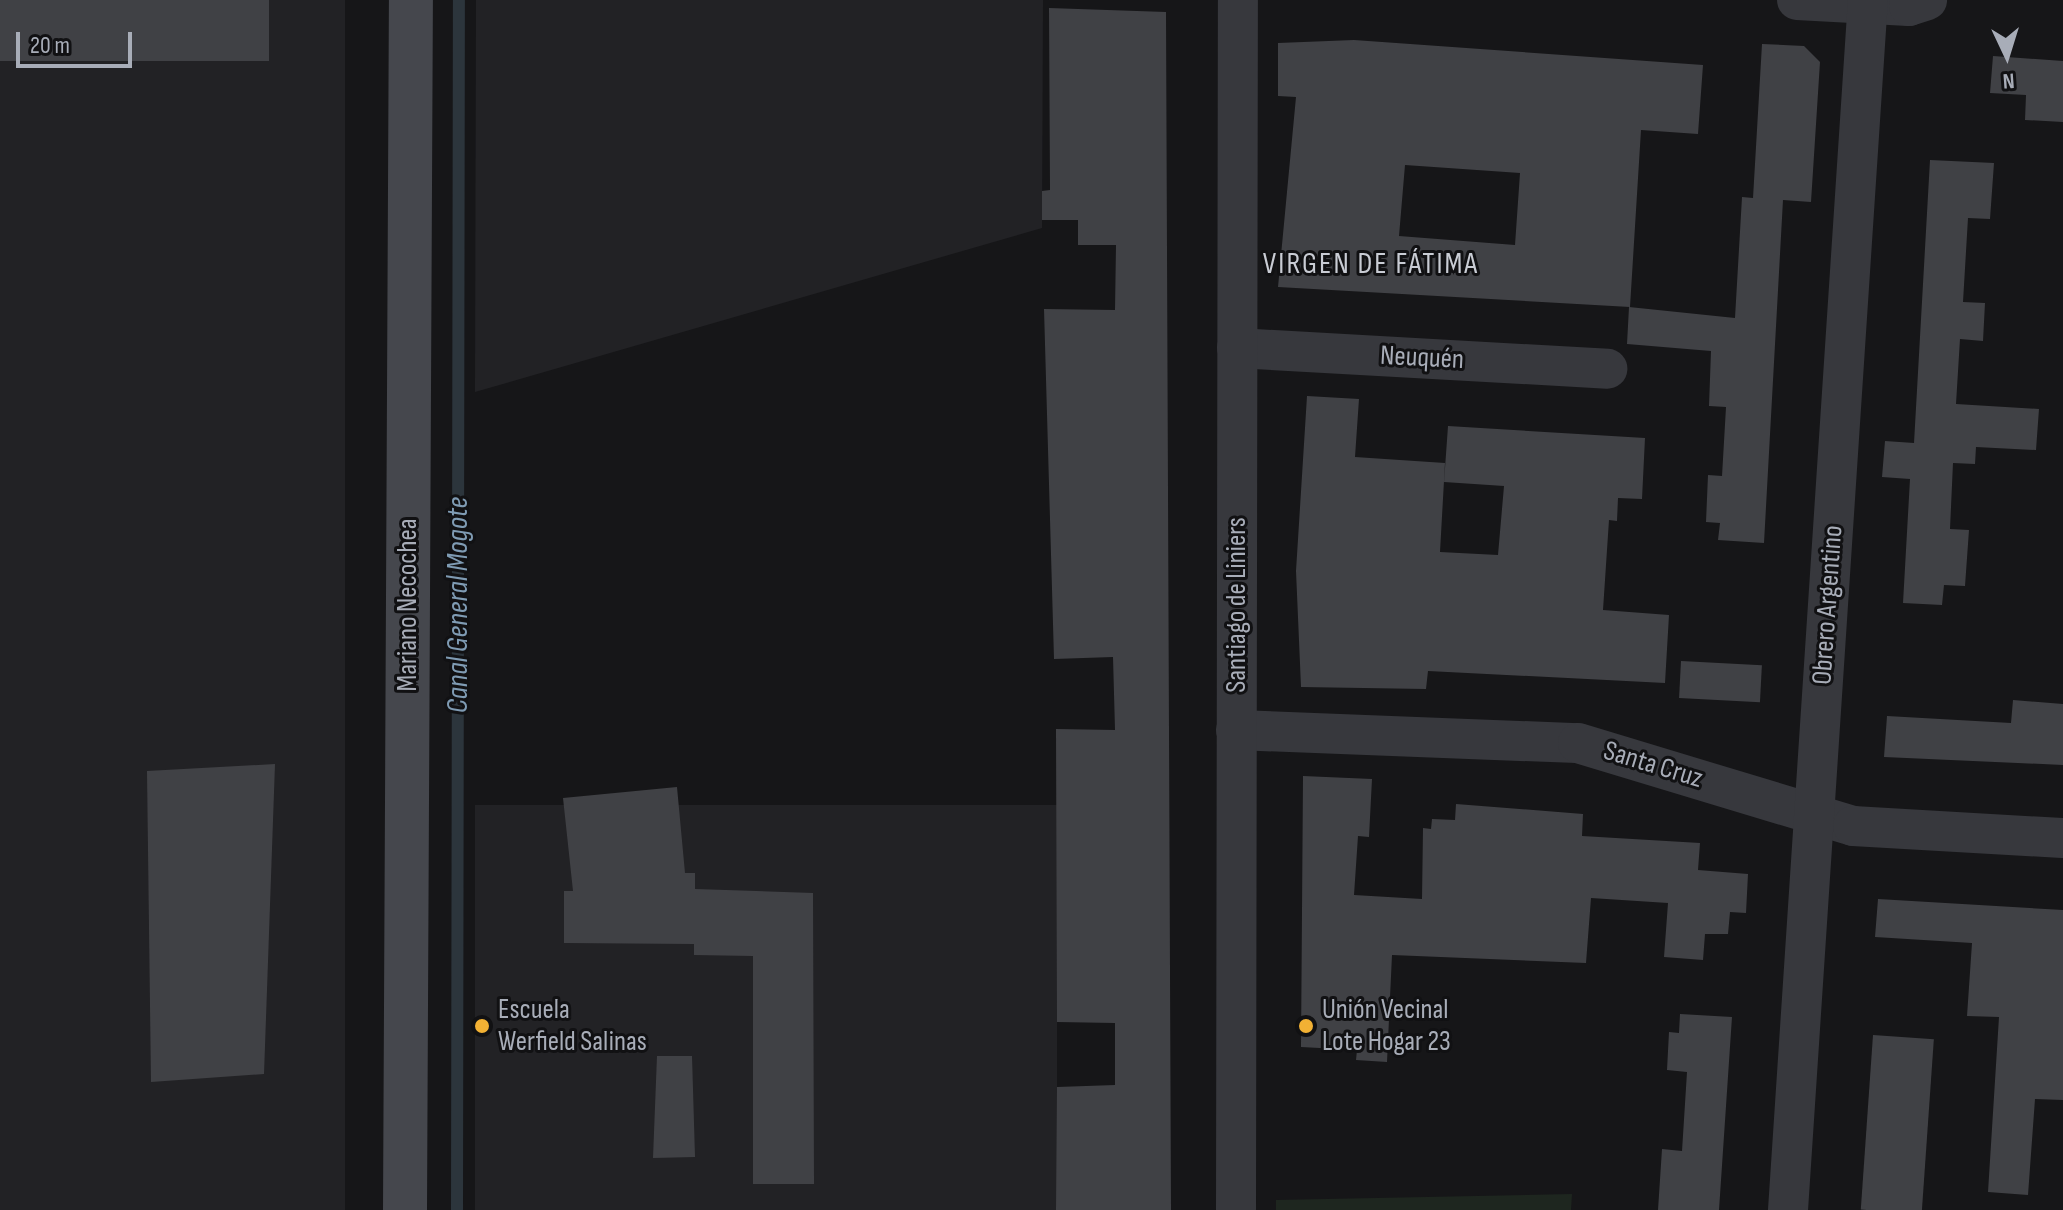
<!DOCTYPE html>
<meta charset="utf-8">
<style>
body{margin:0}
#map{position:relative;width:2063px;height:1210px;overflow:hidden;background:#161618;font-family:"Sofia Sans Condensed",sans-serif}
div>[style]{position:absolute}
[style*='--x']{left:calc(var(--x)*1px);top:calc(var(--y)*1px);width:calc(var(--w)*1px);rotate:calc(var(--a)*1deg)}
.built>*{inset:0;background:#222225;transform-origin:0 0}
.green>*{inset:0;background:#1e261f}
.stream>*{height:12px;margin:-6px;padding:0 6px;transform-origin:6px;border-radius:6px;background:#2c353c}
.building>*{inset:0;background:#404145;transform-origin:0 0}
.street>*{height:40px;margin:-20px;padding:0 20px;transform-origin:20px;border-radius:20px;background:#37383d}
.secondary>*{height:44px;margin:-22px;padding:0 22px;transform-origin:22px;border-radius:22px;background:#45474d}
.dots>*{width:22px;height:22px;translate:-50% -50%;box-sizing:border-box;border:4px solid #111113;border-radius:50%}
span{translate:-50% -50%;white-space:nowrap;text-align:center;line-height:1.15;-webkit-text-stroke:6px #111113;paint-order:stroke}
.street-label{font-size:28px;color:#a8adb8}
.poi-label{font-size:28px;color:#a8adb8}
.left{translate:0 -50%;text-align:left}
.neighbourhood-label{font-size:30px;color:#c9ccd4;letter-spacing:2px}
.water-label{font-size:30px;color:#7f9bb3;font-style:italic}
.north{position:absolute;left:1967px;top:16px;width:80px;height:80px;-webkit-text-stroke:6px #111113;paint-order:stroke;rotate:176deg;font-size:22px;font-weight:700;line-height:32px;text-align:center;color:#a8adb8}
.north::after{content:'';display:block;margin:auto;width:28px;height:36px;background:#a8adb8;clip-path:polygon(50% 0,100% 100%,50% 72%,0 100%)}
.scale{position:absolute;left:16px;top:32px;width:116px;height:36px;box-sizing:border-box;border:4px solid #a8adb8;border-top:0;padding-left:10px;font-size:24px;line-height:28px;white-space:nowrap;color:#a8adb8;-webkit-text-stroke:6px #111113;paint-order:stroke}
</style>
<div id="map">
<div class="built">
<i style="left:0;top:0;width:345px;height:1210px"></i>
<i style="clip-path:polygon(476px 0,1043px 0,1042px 228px,475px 392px)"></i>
<i style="left:1057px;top:805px;width:405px;height:582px;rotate:90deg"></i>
</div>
<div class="green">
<i style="clip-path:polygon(1572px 1194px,1571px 1210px,1276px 1210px,1276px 1200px)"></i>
</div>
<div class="stream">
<i style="--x:457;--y:1210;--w:1210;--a:-89.91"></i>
</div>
<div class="building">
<i style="left:0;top:0;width:269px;height:61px"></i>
<i style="clip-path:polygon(1049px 8px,1166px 12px,1171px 1210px,1056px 1210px,1057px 1087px,1115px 1085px,1115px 1023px,1057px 1022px,1056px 729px,1115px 730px,1113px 657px,1054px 659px,1044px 309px,1115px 310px,1116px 245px,1078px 245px,1078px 220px,1042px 220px,1042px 191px,1050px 190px)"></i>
<i style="clip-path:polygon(evenodd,1354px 40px,1703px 65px,1698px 134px,1641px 130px,1630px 307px,1278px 287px,1296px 97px,1278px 96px,1278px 43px,1354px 40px,1405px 165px,1520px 173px,1515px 245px,1399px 236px,1405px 165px)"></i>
<i style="clip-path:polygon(1762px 44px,1804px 46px,1820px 62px,1811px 202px,1783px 200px,1764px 543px,1718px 540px,1720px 523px,1706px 522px,1708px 475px,1722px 476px,1726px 407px,1709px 406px,1711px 351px,1627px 344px,1629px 307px,1735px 318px,1742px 197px,1753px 198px)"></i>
<i style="clip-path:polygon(1993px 56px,2063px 61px,2063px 122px,2025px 120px,2026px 95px,1990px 93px)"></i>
<i style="clip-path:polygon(1930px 160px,1994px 163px,1990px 219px,1968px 218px,1963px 302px,1985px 303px,1983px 341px,1960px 339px,1956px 404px,2039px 409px,2036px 450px,1976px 447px,1975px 464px,1953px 463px,1950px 529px,1969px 530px,1965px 586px,1944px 585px,1942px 605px,1903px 603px,1910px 479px,1882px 477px,1885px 441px,1914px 443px)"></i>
<i style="clip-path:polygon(1307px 396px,1359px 399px,1355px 457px,1445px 463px,1440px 552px,1498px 555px,1504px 486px,1444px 482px,1448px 426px,1645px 438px,1642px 499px,1618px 498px,1617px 521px,1609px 520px,1603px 610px,1669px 615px,1665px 683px,1428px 671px,1426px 689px,1301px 687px,1296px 571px)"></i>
<i style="left:1681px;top:661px;width:81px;height:37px;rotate:3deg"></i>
<i style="clip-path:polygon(2013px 700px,2063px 704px,2063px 765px,1884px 757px,1887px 716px,2011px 723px)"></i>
<i style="clip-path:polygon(275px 764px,264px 1074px,151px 1082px,147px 771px)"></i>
<i style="clip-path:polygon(1303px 776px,1372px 779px,1369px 837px,1358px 836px,1354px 895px,1422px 899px,1423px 828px,1431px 829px,1432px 819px,1455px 820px,1456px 804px,1583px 814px,1582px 836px,1700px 843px,1698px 870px,1748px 874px,1746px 913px,1730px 912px,1728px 934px,1705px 934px,1703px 960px,1664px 957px,1668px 903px,1591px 898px,1586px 963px,1392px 955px,1387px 1062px,1356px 1060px,1357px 1050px,1301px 1047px)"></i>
<i style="clip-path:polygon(677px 787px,685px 873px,695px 873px,695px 889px,813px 893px,814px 1184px,753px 1184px,753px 956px,694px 955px,694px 944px,564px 943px,564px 891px,573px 891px,563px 798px)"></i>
<i style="clip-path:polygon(1878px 899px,2063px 910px,2063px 1100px,2035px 1099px,2028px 1195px,1988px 1192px,1999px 1017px,1967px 1016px,1972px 943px,1875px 937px)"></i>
<i style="clip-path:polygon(1680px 1014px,1732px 1017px,1719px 1210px,1658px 1210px,1662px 1149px,1682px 1151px,1687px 1072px,1667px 1070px,1669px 1032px,1679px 1033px)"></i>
<i style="left:1873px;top:1035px;width:61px;height:175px;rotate:4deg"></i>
<i style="clip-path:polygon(657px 1056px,692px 1056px,695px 1157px,653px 1158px)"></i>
</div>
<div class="street">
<i style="--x:1797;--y:0;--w:112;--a:3.1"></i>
<i style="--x:1909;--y:6;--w:19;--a:-18"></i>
<i style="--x:1237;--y:348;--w:371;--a:3.2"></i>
<i style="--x:1236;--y:730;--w:342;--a:2.2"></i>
<i style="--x:1578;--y:743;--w:287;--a:16.8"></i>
<i style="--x:1853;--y:826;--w:210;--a:3.3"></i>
<i style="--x:1236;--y:1210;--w:1210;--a:-89.91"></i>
<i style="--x:1788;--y:1210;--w:1213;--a:-86.22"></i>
</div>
<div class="secondary">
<i style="--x:405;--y:1210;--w:1210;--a:-89.72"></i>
</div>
<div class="dots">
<i style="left:482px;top:1026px;background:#f2b134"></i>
<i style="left:1306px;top:1026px;background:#f2b134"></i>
</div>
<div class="street-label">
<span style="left:1422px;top:358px;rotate:3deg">Neuquén</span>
<span style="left:408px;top:605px;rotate:-90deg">Mariano Necochea</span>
<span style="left:1237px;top:605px;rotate:-90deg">Santiago de Liniers</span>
<span style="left:1828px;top:605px;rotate:-86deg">Obrero Argentino</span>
<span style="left:1653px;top:765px;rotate:17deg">Santa Cruz</span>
</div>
<div class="poi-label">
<span class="left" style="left:498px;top:1026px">Escuela<br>Werfield Salinas</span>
<span class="left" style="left:1322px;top:1026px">Unión Vecinal<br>Lote Hogar 23</span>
</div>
<div class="neighbourhood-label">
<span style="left:1371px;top:264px">VIRGEN DE FÁTIMA</span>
</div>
<div class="water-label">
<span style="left:458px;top:605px;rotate:-90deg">Canal General Mogote</span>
</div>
<div class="north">N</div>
<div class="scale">20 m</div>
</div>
